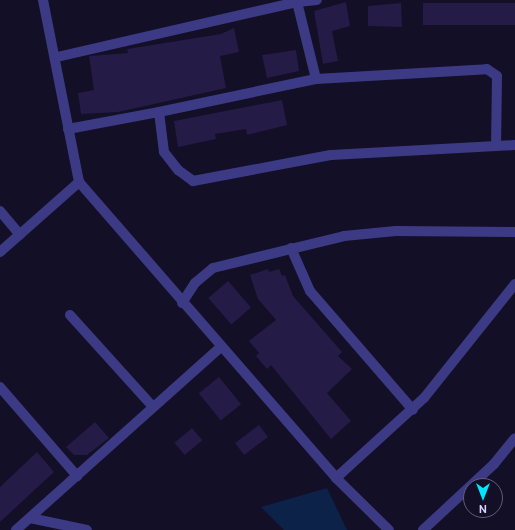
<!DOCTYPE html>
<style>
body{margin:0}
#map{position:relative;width:515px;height:530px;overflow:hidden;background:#130f26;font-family:Ubuntu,sans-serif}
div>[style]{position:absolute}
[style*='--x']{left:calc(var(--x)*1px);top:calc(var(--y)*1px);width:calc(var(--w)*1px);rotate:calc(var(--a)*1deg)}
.water>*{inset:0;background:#0c2248}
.building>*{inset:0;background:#241b47;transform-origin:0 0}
.minor>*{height:10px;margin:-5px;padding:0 5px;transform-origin:5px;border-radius:5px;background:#3d3a85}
span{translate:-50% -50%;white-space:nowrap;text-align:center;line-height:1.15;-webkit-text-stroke:3px #130f26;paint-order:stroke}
.north{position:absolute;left:463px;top:478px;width:40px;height:40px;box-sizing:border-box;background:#130f26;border:1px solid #625e7d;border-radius:50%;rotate:180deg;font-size:11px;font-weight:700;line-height:16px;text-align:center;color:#d9d4ff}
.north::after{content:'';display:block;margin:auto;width:14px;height:18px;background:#00e5ff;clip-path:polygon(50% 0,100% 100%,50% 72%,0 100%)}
</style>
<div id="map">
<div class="water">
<i style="clip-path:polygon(327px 488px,347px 530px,284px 530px,261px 507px)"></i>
</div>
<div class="building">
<i style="clip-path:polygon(346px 2px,350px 26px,332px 31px,338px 61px,323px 64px,314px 11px)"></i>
<i style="clip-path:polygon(401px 3px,402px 27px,368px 26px,368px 6px)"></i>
<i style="left:423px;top:3px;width:92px;height:22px"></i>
<i style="clip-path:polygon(234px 28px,239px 52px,220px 56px,226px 88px,118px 112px,81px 114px,78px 93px,94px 90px,89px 56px,128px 53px,127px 49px,221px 34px)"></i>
<i style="clip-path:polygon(296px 50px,299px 71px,267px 78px,262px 55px)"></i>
<i style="clip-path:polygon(282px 100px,287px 125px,247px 135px,246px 129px,215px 134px,216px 139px,178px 147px,174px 121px)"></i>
<i style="clip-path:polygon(268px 269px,269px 272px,279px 269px,282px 276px,285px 275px,293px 296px,342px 352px,338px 356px,352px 369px,327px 393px,351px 421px,331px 439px,271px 365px,267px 369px,256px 356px,259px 353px,249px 341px,276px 320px,258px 299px,250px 275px)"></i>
<i style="left:228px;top:281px;width:35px;height:26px;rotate:49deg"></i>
<i style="left:219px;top:377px;width:35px;height:26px;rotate:51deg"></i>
<i style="clip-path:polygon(95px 422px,109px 438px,87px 455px,74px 455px,66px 447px)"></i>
<i style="left:259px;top:425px;width:15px;height:30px;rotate:53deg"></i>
<i style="left:192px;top:428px;width:16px;height:23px;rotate:50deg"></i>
<i style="clip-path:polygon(37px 452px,54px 472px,0 522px,0 487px)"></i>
</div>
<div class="minor">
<i style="--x:43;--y:0;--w:186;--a:78.8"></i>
<i style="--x:79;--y:182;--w:392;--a:49"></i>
<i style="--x:336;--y:478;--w:74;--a:44.5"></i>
<i style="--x:297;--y:2;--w:20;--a:-6"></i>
<i style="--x:57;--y:57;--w:246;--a:-12.9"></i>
<i style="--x:297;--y:2;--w:79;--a:76.1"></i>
<i style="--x:159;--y:112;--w:160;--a:-11.9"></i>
<i style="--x:316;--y:79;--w:171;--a:-3.3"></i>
<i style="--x:487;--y:69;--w:12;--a:35"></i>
<i style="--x:497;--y:76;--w:69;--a:90.8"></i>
<i style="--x:68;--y:129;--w:93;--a:-10.6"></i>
<i style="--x:159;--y:112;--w:40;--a:82.9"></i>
<i style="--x:164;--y:152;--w:23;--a:52"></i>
<i style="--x:178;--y:170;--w:19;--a:36"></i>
<i style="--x:193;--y:181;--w:140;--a:-10.7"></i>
<i style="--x:331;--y:155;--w:184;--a:-3.1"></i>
<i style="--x:0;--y:211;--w:31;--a:50"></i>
<i style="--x:291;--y:248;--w:47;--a:66.2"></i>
<i style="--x:310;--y:291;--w:157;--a:49.1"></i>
<i style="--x:0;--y:252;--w:106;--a:-41.5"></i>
<i style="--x:182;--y:303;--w:24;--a:-57"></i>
<i style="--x:195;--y:283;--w:23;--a:-40"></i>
<i style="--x:213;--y:268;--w:135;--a:-13.7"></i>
<i style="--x:344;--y:236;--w:52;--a:-5.5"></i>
<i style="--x:396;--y:231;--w:119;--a:0.5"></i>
<i style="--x:70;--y:315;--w:124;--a:47.9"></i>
<i style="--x:0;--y:387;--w:118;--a:49.1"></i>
<i style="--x:336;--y:478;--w:119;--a:-42.3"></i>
<i style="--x:424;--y:398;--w:146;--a:-51.4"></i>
<i style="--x:30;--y:518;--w:58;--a:11.9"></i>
<i style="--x:16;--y:530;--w:275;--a:-41.8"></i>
<i style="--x:423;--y:530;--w:97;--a:-42.9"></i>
<i style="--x:494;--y:464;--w:33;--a:-51"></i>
</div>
<div class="north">N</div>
</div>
